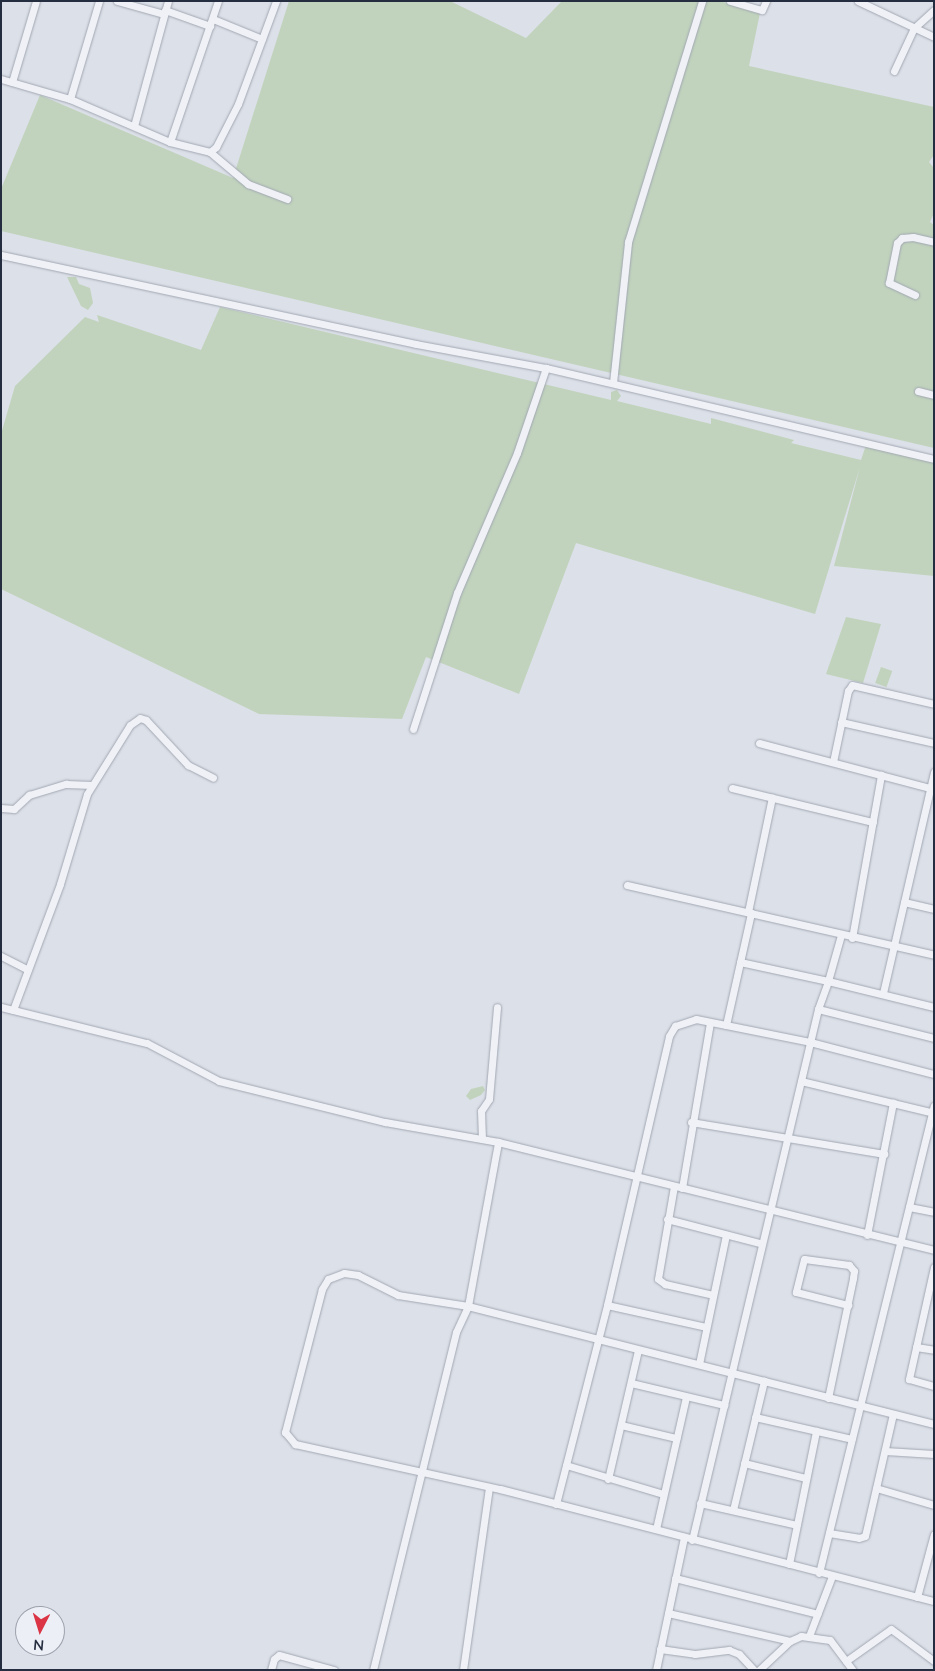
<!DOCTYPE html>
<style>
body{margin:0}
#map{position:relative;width:935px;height:1671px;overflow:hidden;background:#dce0e8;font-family:Lato,sans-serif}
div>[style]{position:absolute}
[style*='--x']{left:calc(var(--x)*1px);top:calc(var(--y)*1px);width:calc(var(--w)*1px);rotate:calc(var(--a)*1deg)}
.green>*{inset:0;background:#c1d3bd;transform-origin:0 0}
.roads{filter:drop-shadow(0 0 1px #a1a7b2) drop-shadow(0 0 1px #a1a7b2)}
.minor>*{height:7px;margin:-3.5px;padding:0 3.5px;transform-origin:3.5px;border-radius:3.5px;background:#eff1f6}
span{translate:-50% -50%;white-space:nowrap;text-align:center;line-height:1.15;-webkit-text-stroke:4px #eceff5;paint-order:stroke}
.frame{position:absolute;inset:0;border:2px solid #252d40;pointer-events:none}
.north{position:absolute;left:15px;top:1606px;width:50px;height:50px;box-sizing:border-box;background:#eceff5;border:1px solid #9ca1ad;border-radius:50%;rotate:185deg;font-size:14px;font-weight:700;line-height:20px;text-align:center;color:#252d40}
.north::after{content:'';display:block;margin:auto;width:18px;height:22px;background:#da3445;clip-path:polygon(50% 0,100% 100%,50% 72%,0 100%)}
</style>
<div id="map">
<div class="green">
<i style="clip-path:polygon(289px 1px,450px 1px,526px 38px,562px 1px,720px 1px,760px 13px,749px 66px,934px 107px,934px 155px,929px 162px,934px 168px,934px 213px,930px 222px,934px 225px,934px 448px,1px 231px,1px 189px,40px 95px,233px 178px)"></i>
<i style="clip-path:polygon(67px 277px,76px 277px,79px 284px,90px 288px,93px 303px,88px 310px,81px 306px)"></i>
<i style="clip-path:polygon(220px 307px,611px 400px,611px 392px,617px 390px,621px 396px,617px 401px,711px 424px,711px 418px,794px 440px,791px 443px,861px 460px,867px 442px,934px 461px,934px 576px,834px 566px,860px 467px,815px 614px,576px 543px,519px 694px,426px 657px,402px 719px,259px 714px,1px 589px,1px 434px,15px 386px,85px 317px,99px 322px,97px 315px,201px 350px)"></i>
<i style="clip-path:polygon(846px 617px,881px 624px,863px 683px,826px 674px)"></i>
<i style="left:881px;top:667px;width:12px;height:17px;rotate:20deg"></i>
<i style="clip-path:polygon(483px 1086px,485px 1090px,481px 1095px,470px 1100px,466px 1096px,471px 1089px)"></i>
</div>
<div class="roads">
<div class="minor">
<i style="--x:117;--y:1;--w:49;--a:15.5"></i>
<i style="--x:730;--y:1;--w:33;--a:16"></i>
<i style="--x:762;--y:10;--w:10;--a:-66"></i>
<i style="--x:858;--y:1;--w:84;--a:25.3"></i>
<i style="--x:165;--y:10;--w:48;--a:19.6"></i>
<i style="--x:213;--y:19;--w:53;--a:22.2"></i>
<i style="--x:894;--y:71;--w:47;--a:-65.1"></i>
<i style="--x:914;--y:28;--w:27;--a:-42"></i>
<i style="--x:1;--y:79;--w:72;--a:16.2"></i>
<i style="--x:70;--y:99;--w:109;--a:23.3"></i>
<i style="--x:170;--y:142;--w:41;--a:14"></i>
<i style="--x:210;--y:152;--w:8;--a:-40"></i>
<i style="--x:216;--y:147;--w:48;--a:-62.9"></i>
<i style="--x:238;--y:104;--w:110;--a:-69.7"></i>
<i style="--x:12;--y:82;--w:84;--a:-73.5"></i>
<i style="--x:70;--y:99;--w:102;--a:-73.5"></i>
<i style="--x:134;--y:126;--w:130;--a:-74.8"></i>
<i style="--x:170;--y:142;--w:149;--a:-71.2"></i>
<i style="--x:210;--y:152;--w:50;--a:40.1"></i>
<i style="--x:248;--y:184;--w:42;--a:21"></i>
<i style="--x:1;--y:255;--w:424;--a:12.1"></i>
<i style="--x:416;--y:344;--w:132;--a:10.5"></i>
<i style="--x:546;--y:368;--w:399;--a:13.2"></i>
<i style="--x:915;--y:295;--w:29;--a:-155"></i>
<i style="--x:889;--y:283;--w:41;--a:-78.7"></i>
<i style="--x:897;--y:243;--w:7;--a:-45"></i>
<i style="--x:902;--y:238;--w:11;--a:-5"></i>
<i style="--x:913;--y:237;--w:22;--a:13"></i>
<i style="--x:613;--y:383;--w:142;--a:-83.9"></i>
<i style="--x:628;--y:242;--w:252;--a:-72.9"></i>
<i style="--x:918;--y:391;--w:16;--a:14"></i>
<i style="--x:841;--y:722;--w:95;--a:12.7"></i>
<i style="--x:413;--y:729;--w:143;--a:-72.1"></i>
<i style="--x:457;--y:593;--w:152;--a:-66.8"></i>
<i style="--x:517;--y:453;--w:90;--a:-71.2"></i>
<i style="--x:759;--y:743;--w:180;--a:14.8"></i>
<i style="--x:833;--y:762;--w:73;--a:-78.1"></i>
<i style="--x:848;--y:691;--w:7;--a:-56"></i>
<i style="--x:852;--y:685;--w:84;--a:13"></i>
<i style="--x:732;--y:788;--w:145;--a:13.6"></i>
<i style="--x:1;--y:808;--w:13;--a:4"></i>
<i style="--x:14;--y:809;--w:21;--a:-43"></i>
<i style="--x:29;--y:795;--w:39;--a:-17"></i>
<i style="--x:66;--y:784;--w:26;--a:2"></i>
<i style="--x:627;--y:885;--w:315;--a:12.8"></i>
<i style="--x:904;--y:902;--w:31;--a:13"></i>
<i style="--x:748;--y:912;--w:117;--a:-78.2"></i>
<i style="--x:852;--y:938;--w:166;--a:-79.9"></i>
<i style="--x:1;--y:956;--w:30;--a:27"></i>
<i style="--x:740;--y:962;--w:90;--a:12.2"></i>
<i style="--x:828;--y:981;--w:48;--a:-74.2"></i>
<i style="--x:883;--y:993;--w:227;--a:-77"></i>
<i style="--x:1;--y:1007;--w:150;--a:13.9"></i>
<i style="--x:147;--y:1043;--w:81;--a:27.8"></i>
<i style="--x:219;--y:1081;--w:171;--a:13.9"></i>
<i style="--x:385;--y:1122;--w:115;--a:10"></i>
<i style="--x:498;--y:1142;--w:449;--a:13.9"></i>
<i style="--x:818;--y:1009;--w:30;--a:-70"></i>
<i style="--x:828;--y:981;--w:109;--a:13.8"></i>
<i style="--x:13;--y:1010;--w:134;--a:-69.5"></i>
<i style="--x:60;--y:884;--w:94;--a:-73.3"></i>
<i style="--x:87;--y:794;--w:81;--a:-58.1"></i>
<i style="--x:130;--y:725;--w:12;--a:-35"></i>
<i style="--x:140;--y:718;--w:6;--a:18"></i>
<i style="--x:146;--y:720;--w:62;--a:47"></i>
<i style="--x:188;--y:765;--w:28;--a:27"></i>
<i style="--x:726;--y:1025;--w:115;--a:-77.4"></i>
<i style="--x:801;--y:1081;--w:137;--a:13.5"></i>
<i style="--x:691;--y:1122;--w:196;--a:9.4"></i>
<i style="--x:482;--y:1139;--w:28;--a:-92"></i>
<i style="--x:481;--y:1111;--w:14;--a:-56"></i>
<i style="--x:489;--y:1099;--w:92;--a:-85"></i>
<i style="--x:674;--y:1186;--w:94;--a:99.8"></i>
<i style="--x:658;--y:1279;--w:9;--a:36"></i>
<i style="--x:665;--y:1284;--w:49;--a:12.9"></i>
<i style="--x:682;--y:1188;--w:168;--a:-80.4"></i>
<i style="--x:909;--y:1207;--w:25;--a:11"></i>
<i style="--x:667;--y:1219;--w:96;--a:14.5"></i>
<i style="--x:867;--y:1235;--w:135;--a:-78.9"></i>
<i style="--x:934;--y:1267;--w:115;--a:102.6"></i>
<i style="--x:909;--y:1379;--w:26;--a:16"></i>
<i style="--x:607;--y:1305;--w:101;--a:12.5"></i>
<i style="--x:916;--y:1347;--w:18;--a:9"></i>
<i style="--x:699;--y:1364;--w:132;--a:-78.2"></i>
<i style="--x:631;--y:1383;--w:96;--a:13.3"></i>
<i style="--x:828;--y:1398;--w:123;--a:-78.2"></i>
<i style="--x:853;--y:1278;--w:7;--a:-82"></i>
<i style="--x:854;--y:1271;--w:8;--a:-130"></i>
<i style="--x:849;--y:1265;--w:45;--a:-172.4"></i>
<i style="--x:804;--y:1259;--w:34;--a:104"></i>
<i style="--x:796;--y:1292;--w:54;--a:14"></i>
<i style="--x:755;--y:1417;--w:99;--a:12.8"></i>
<i style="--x:934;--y:1424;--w:481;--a:-165.8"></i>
<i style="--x:468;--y:1306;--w:71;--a:-171.1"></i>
<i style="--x:398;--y:1295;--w:45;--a:-153.4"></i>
<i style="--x:358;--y:1275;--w:14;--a:-172"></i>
<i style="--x:344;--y:1273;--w:17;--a:159"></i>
<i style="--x:328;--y:1279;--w:12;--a:121"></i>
<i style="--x:322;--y:1289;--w:148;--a:104.5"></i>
<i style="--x:285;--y:1432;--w:16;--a:50"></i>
<i style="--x:295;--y:1444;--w:210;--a:12.4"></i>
<i style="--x:500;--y:1489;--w:448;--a:14.5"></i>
<i style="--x:621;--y:1425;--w:57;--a:13.3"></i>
<i style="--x:885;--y:1451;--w:49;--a:3.5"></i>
<i style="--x:744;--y:1463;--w:64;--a:13.6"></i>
<i style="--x:566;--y:1465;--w:101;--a:16.6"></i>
<i style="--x:608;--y:1479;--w:132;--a:-76.9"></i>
<i style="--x:876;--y:1488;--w:60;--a:16.3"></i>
<i style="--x:700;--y:1503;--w:99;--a:12.8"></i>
<i style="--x:556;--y:1504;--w:205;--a:-75.6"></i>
<i style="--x:607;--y:1305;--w:276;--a:-77"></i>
<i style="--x:669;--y:1036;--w:12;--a:-59"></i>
<i style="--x:675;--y:1026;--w:22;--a:-18"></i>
<i style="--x:696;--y:1019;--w:116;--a:11.4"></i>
<i style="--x:810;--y:1042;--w:128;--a:14.5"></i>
<i style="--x:733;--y:1510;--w:133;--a:-76.5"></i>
<i style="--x:656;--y:1529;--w:135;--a:-77.2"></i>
<i style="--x:829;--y:1533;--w:30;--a:9"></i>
<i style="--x:859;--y:1538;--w:6;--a:-18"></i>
<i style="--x:865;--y:1536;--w:125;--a:-77.1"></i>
<i style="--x:692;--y:1540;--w:546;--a:-76.65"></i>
<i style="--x:818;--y:1009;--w:120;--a:14"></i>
<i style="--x:789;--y:1564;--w:136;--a:-78.5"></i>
<i style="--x:819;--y:1573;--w:481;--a:-76.2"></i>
<i style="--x:675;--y:1578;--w:147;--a:14.1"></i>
<i style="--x:917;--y:1597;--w:65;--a:-74.9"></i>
<i style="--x:668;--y:1613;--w:125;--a:12.9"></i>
<i style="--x:809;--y:1636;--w:64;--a:-69"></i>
<i style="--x:660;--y:1649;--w:35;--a:8"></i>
<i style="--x:695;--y:1654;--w:34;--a:-7"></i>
<i style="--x:729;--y:1650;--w:11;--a:22"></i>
<i style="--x:739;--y:1654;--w:22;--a:47"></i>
<i style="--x:846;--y:1661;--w:55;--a:-35.4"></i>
<i style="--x:891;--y:1629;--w:54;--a:36.7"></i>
<i style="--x:271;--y:1670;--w:11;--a:-75"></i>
<i style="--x:274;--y:1659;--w:6;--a:-39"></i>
<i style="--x:279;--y:1655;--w:57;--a:15.3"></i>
<i style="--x:373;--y:1670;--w:348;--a:-76.2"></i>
<i style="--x:456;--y:1332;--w:29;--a:-65"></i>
<i style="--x:468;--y:1306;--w:167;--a:-79.6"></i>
<i style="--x:463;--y:1670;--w:185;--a:-81.9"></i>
<i style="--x:656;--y:1670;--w:136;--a:-78.1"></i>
<i style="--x:759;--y:1670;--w:42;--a:-43.1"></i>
<i style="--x:790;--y:1641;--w:12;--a:-24"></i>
<i style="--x:801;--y:1636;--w:29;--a:8"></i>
<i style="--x:830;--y:1640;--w:38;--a:53"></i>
</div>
</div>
<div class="frame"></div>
<div class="north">N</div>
</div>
